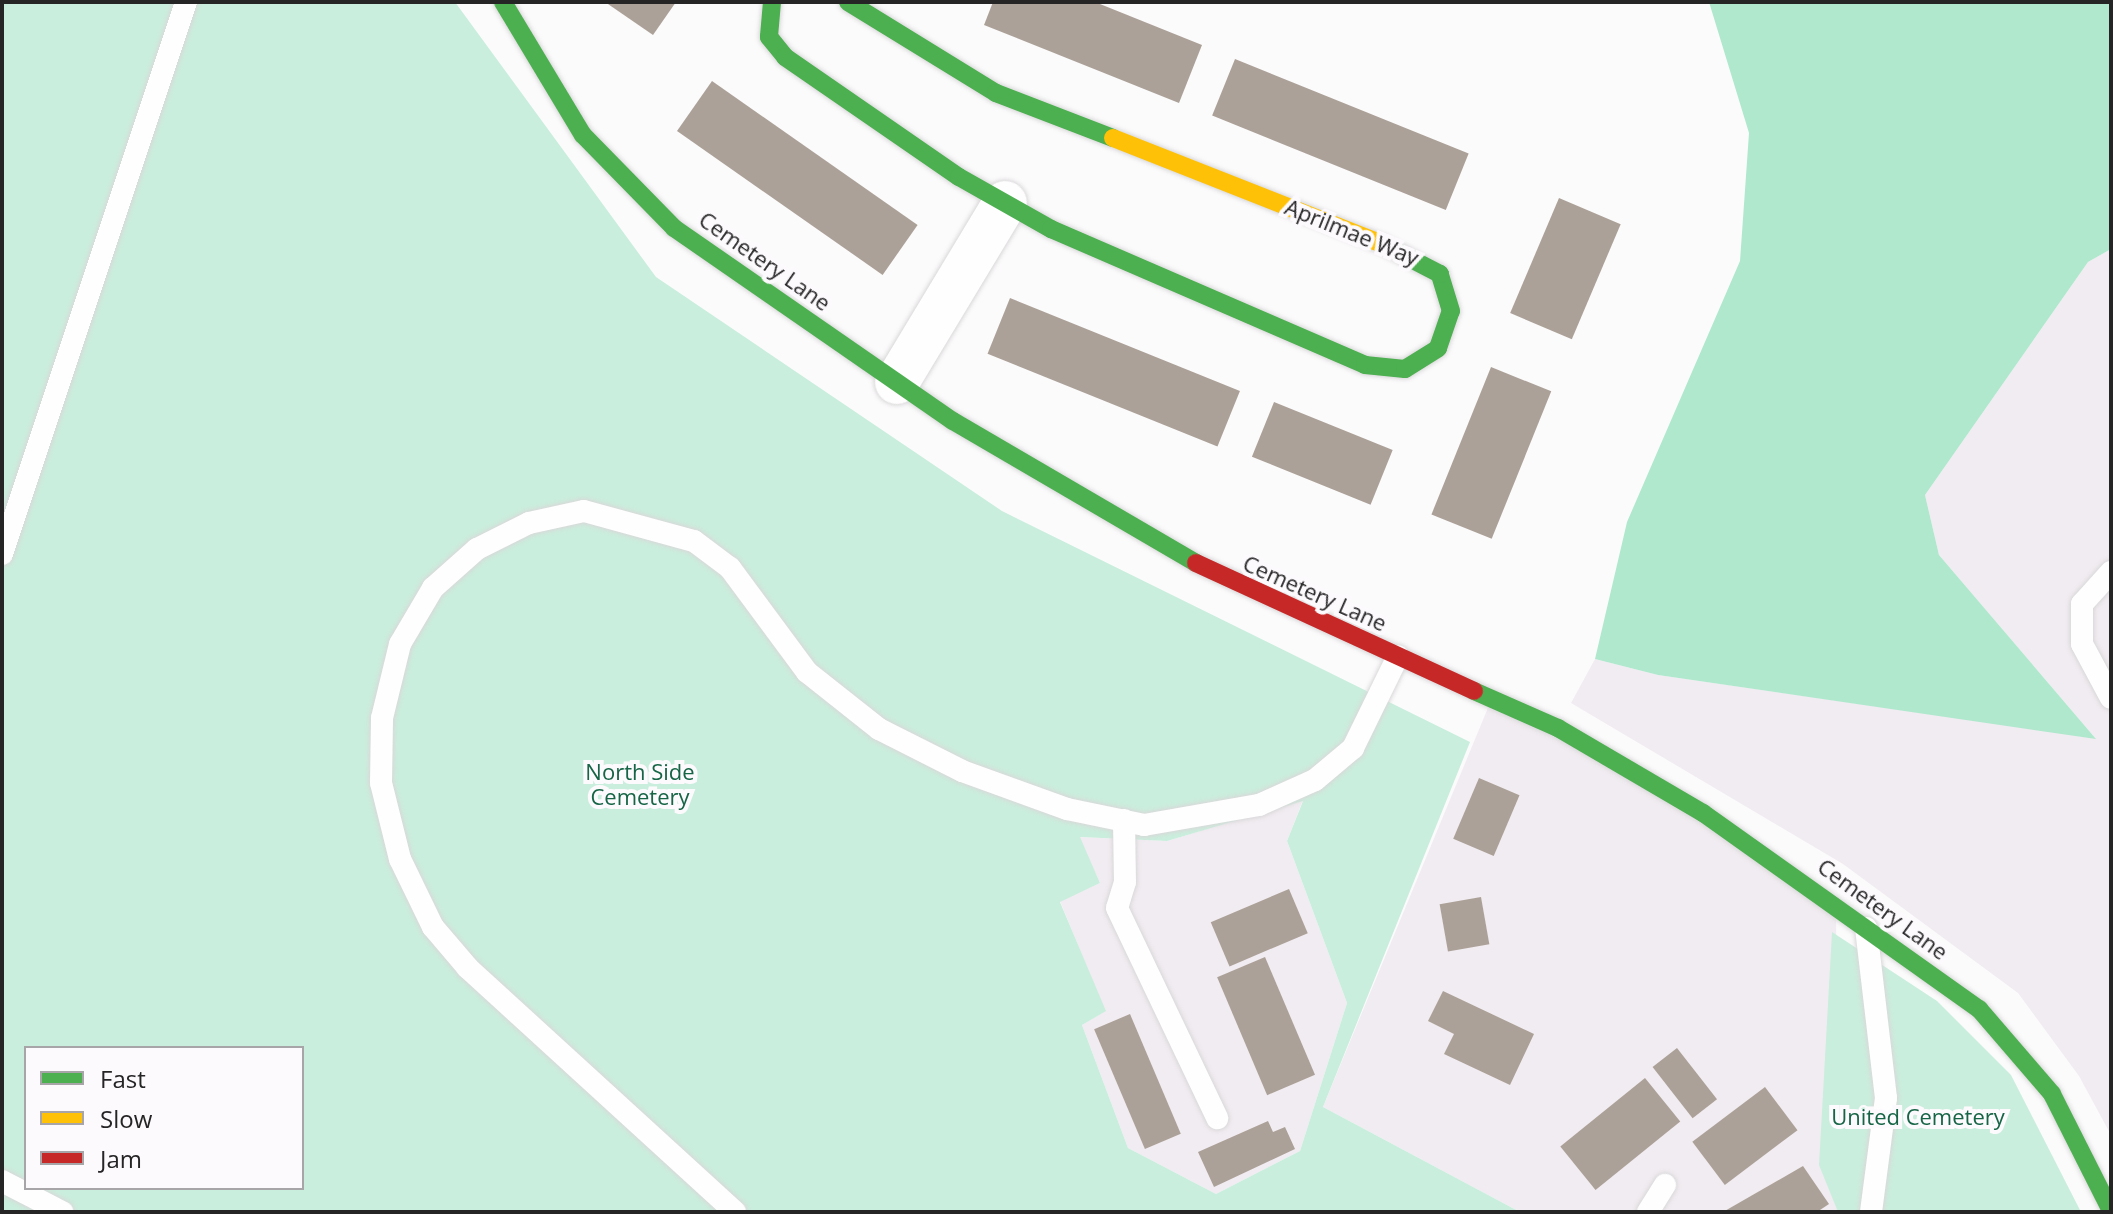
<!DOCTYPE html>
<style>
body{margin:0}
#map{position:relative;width:2113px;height:1214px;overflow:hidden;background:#fcfbfc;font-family:"Open Sans",sans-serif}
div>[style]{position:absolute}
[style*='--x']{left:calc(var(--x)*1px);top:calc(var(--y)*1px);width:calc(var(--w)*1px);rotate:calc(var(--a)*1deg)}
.built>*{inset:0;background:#f1ecf1}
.green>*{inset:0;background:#caeedd}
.forest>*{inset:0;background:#b0e8ce}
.building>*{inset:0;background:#aca198;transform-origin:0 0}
.roads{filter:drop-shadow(0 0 2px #d9d8d9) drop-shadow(0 0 2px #d9d8d9)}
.lane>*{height:22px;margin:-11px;padding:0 11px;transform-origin:11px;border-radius:11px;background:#fffeff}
.street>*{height:44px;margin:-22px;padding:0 22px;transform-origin:22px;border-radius:22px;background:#fffeff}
.fast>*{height:18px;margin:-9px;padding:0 9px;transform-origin:9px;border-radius:9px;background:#4caf50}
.slow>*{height:18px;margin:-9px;padding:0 9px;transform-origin:9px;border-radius:9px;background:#ffc107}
.jam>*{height:18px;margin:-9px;padding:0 9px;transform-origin:9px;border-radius:9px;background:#c62828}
span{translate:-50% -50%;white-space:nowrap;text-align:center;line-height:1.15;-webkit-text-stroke:8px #fdfafd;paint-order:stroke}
.street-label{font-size:22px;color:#262526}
.park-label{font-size:22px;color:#166546}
.frame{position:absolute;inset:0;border:4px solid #262526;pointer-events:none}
.legend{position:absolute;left:24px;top:1046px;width:280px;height:144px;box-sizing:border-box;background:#fdfafd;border:2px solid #a7a5a7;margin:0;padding:10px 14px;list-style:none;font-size:24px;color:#262526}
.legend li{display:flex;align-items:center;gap:16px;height:40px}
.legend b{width:40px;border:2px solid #a7a5a7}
</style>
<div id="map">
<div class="built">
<i style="clip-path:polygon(2111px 249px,2111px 1135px,2079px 1076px,2018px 993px,1843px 864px,1571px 703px,1595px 659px,1658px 675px,2095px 738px,1939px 555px,1925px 495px,2088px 262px)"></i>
<i style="clip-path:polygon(1492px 698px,1836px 902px,1838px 1212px,1520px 1212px,1323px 1107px)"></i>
<i style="clip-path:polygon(1303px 800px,1287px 841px,1347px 1003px,1300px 1151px,1216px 1194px,1128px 1148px,1082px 1025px,1105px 1011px,1060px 901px,1100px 883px,1079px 837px,1167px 841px)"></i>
</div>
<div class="green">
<i style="clip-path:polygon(evenodd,2px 2px,455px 2px,656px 277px,1002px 511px,1470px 742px,1323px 1107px,1520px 1212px,2px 1212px,2px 2px,1303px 801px,1287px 841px,1347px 1003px,1300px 1151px,1216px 1194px,1128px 1148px,1082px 1025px,1106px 1011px,1060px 902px,1100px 883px,1080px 837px,1167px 841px,1303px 801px,2px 2px,26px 1048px,302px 1048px,302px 1188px,26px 1188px,26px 1048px)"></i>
<i style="clip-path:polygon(1832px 932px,1937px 1001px,2011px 1075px,2081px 1212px,1838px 1212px,1819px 1165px)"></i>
</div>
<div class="forest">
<i style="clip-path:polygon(1709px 2px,2111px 2px,2111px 249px,2088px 262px,1925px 495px,1939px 555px,2096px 739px,1658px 675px,1595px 659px,1627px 522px,1740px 261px,1749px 133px)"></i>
</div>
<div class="building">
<i style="clip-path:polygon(605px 2px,676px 2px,653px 35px)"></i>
<i style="clip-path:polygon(993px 2px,1095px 2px,1202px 45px,1179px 103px,984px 25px)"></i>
<i style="left:1235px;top:59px;width:252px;height:61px;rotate:22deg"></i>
<i style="left:712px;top:81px;width:251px;height:61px;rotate:35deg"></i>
<i style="left:1559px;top:198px;width:67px;height:125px;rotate:23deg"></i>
<i style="left:1010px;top:298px;width:248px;height:60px;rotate:22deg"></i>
<i style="left:1491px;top:367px;width:65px;height:159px;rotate:22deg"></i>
<i style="left:1274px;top:402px;width:128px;height:59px;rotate:22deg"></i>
<i style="left:1479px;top:778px;width:44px;height:66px;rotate:23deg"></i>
<i style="left:1289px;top:889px;width:48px;height:85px;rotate:67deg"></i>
<i style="left:1481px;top:897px;width:48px;height:42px;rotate:80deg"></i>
<i style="left:1265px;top:957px;width:128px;height:52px;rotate:67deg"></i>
<i style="clip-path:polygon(1443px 991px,1534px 1034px,1510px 1085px,1444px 1054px,1454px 1034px,1428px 1021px)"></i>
<i style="left:1130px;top:1014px;width:130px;height:39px;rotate:67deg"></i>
<i style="left:1677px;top:1048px;width:65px;height:31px;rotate:52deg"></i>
<i style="left:1645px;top:1078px;width:56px;height:109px;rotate:51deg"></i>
<i style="left:1765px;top:1087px;width:54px;height:91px;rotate:53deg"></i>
<i style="clip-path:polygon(1268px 1121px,1273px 1132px,1285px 1127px,1295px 1149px,1214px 1187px,1198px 1152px)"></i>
<i style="clip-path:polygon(1803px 1166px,1829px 1204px,1817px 1212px,1723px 1212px)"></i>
</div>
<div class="roads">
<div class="lane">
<i style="--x:2;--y:554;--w:582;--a:-71.57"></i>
<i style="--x:2111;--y:572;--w:43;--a:132.2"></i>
<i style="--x:2082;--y:604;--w:40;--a:90"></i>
<i style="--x:2082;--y:644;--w:61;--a:61.8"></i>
<i style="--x:1124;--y:820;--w:62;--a:89.1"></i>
<i style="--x:1125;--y:882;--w:27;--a:107"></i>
<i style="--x:1117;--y:908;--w:233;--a:64.5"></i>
<i style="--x:1866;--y:928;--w:171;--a:83.3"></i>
<i style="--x:1886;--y:1098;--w:115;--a:97.5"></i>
<i style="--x:2;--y:1181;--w:68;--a:27.3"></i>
<i style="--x:735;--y:1212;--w:362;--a:-137.6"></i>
<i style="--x:468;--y:968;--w:54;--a:-130.5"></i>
<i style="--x:433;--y:927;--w:76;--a:-115.9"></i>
<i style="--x:400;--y:859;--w:78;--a:-104"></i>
<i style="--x:381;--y:783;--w:65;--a:-89.1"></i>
<i style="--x:382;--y:718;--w:76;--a:-76.3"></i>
<i style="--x:400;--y:644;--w:65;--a:-59.5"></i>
<i style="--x:433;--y:588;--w:59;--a:-41.6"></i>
<i style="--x:477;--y:549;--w:58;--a:-26.6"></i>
<i style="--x:529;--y:523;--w:56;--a:-12.3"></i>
<i style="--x:584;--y:511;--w:114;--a:15.3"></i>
<i style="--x:694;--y:541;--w:45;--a:36.9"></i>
<i style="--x:730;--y:568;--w:129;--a:53.5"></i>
<i style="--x:807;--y:672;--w:92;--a:38.4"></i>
<i style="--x:879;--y:729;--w:93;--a:26.8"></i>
<i style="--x:962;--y:771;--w:112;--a:19.9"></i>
<i style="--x:1067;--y:809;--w:79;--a:11.7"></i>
<i style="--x:1144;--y:825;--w:117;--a:-9.9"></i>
<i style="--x:1259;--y:805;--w:61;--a:-24.1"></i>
<i style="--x:1315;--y:780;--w:50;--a:-40.1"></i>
<i style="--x:1353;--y:748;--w:102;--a:-63.9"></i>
<i style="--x:1648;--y:1212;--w:32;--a:-58"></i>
</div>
<div class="street">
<i style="--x:897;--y:382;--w:209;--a:-58.9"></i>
</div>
<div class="fast">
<i style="--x:503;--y:2;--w:155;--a:59"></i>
<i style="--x:583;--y:135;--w:130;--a:45.6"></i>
<i style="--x:674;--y:228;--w:339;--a:34.7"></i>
<i style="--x:953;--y:421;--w:281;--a:30.3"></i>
<i style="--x:772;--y:2;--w:35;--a:95"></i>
<i style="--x:769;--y:37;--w:26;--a:51"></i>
<i style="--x:785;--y:57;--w:211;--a:34.6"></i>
<i style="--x:959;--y:177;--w:106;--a:29.5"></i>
<i style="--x:1051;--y:229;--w:342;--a:23.4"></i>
<i style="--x:1365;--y:365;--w:40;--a:5.7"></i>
<i style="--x:1405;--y:369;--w:39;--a:-32"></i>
<i style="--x:1438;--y:348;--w:39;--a:-71"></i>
<i style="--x:1451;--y:311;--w:39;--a:-107"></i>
<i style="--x:1440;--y:274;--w:68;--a:-152.7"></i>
<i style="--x:848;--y:2;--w:174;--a:31.6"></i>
<i style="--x:996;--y:93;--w:125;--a:21"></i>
<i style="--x:1474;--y:691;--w:92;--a:23.8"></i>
<i style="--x:1558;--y:728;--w:168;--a:30.4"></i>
<i style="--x:1703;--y:813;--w:339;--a:35.4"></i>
<i style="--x:1979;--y:1009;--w:112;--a:49.3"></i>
<i style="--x:2052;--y:1094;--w:131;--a:63.2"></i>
</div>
<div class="slow">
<i style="--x:1113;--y:138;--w:287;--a:21.5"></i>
</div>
<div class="jam">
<i style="--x:1196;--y:563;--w:306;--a:24.7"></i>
</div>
</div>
<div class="street-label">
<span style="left:1352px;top:232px;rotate:22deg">Aprilmae Way</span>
<span style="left:765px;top:261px;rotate:35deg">Cemetery Lane</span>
<span style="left:1315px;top:593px;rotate:24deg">Cemetery Lane</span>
<span style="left:1883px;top:909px;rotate:36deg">Cemetery Lane</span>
</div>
<div class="park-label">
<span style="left:640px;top:784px">North Side<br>Cemetery</span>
<span style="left:1918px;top:1117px">United Cemetery</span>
</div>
<div class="frame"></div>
<ul class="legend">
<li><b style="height:10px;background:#4caf50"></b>Fast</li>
<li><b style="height:10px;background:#ffc107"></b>Slow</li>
<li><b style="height:10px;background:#c62828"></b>Jam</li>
</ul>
</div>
